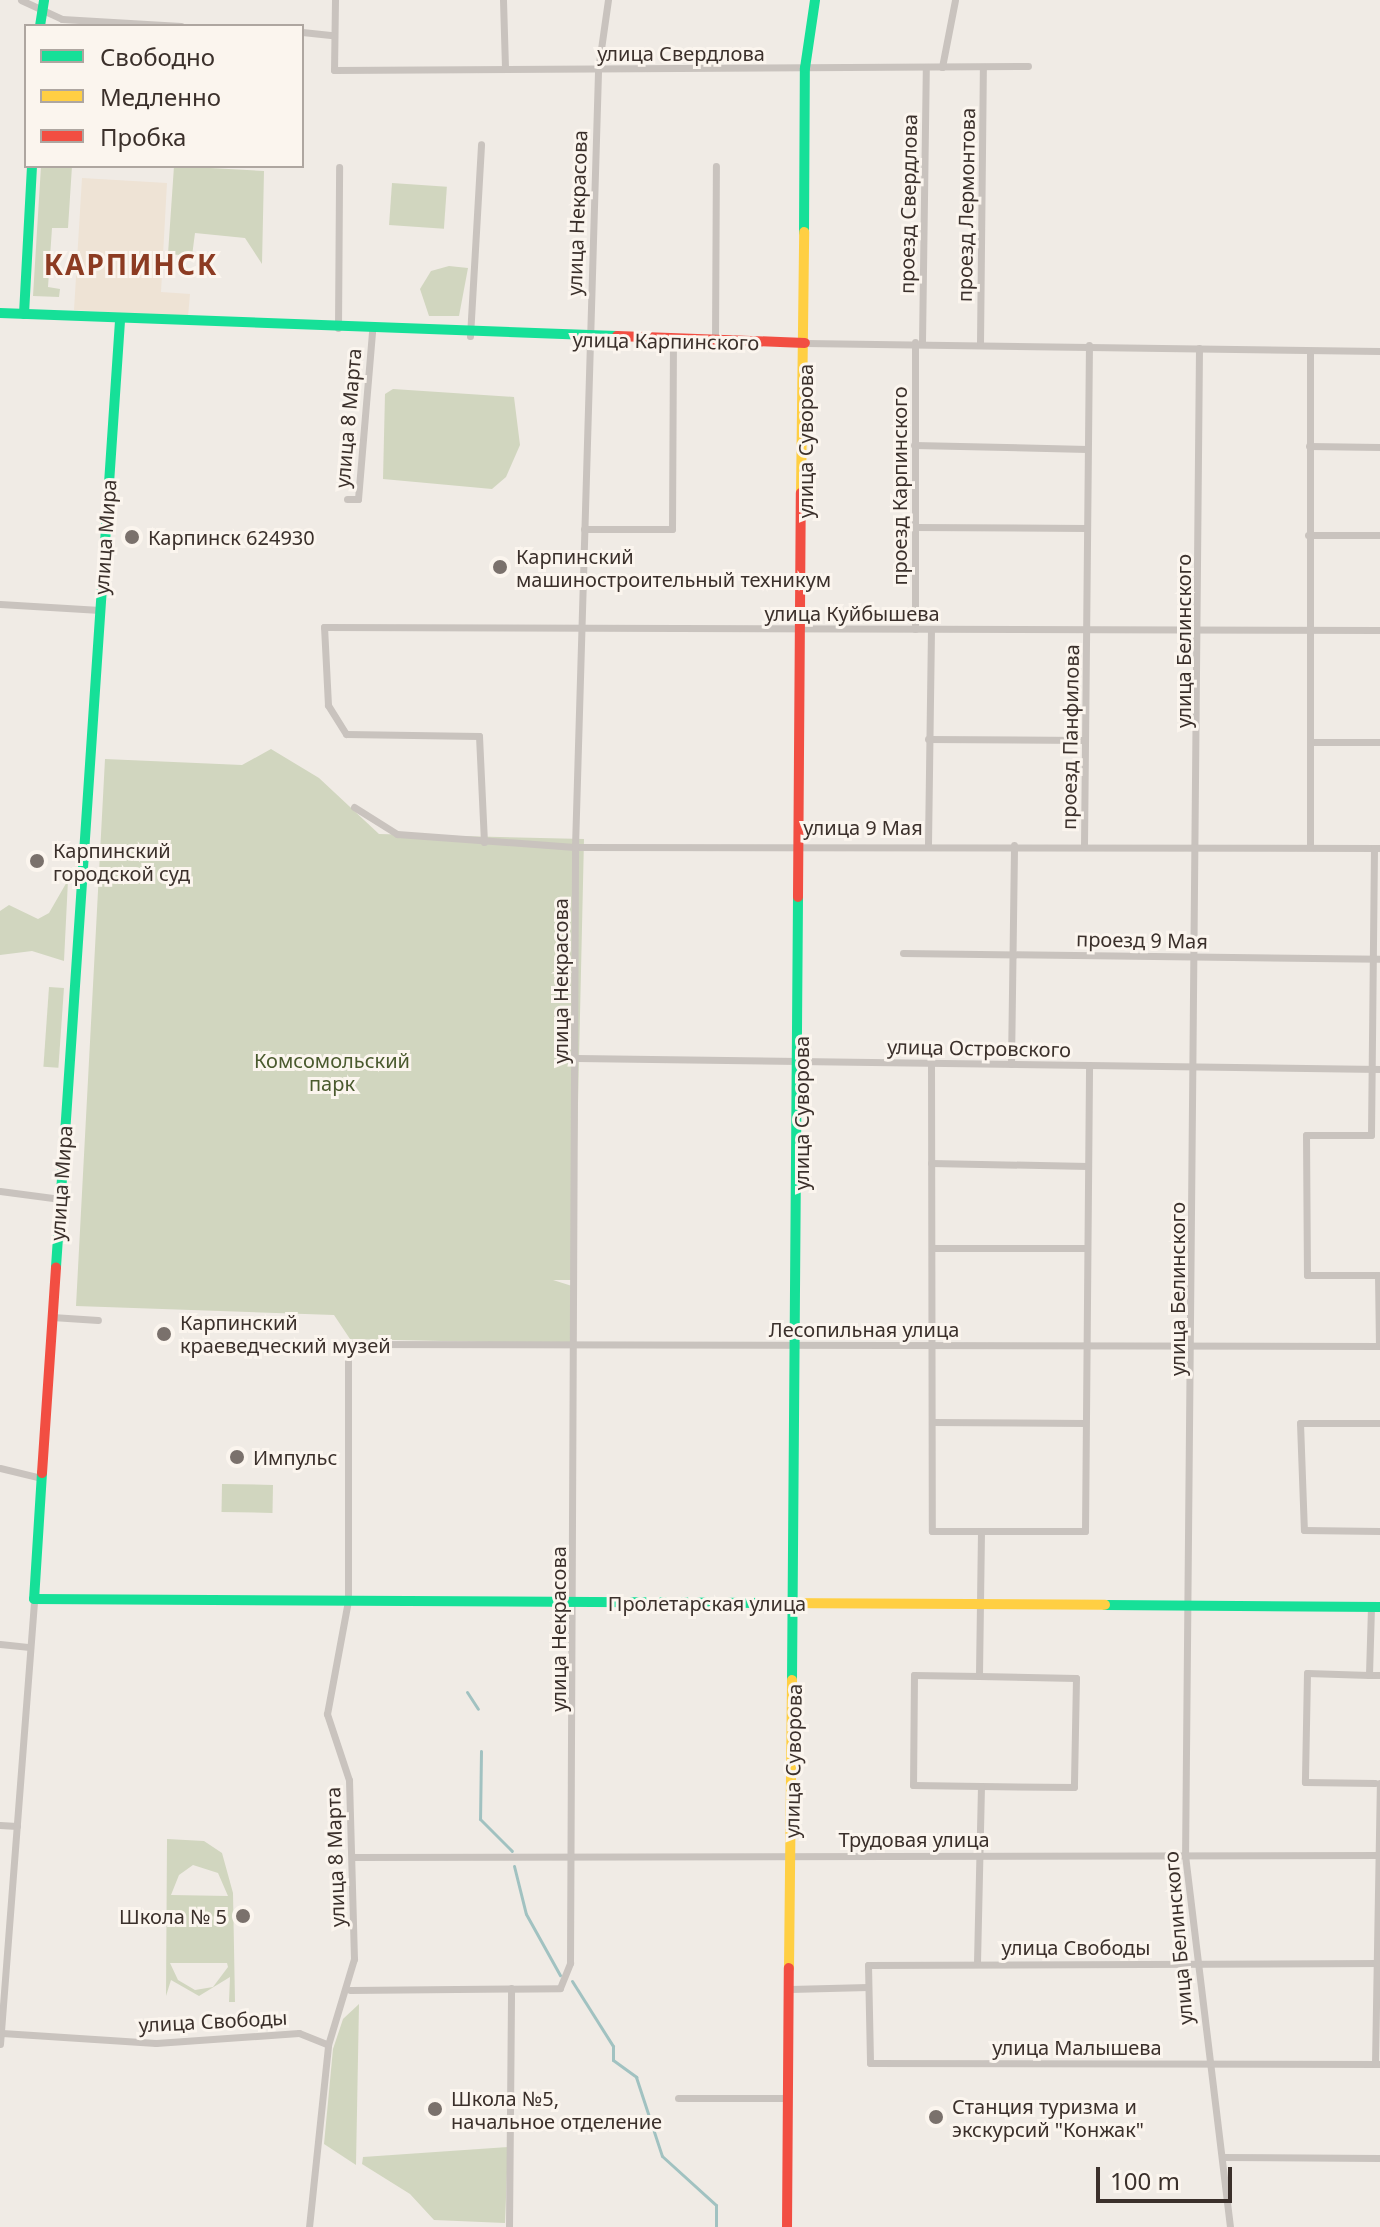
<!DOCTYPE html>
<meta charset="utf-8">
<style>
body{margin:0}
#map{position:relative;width:1380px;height:2227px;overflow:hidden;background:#f0ebe5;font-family:"Noto Sans",sans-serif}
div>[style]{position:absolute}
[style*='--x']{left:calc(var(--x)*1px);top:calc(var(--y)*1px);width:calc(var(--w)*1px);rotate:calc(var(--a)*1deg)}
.green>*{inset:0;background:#d1d6bf;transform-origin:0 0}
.plaza>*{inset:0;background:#eee3d5}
.stream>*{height:3px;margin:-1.5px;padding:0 1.5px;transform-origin:1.5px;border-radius:1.5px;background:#a1c2c1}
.street>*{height:7px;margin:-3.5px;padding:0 3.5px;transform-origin:3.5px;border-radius:3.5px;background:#c9c3be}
.fast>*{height:10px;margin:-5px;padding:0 5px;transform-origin:5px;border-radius:5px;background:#16e098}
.slow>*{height:10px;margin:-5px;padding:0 5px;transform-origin:5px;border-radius:5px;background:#ffcf43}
.jam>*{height:10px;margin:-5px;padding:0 5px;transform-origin:5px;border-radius:5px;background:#f24e42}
.dots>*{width:22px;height:22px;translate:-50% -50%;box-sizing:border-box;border:4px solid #fbf5ee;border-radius:50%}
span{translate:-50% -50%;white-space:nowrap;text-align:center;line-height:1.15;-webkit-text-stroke:6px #fbf5ee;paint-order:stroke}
.street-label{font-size:20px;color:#3b302b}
.poi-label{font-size:20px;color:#3b302b}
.left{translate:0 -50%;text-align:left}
.right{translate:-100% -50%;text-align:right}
.park-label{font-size:20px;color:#4a5a2e}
.district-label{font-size:28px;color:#8c3b22;font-weight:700;letter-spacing:2px}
.legend{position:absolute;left:24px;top:24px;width:280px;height:144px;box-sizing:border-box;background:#fbf5ee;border:2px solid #aea6a0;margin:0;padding:10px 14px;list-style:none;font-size:24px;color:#3b302b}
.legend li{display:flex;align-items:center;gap:16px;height:40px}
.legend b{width:40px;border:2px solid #aea6a0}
.scale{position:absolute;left:1096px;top:2167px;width:136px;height:36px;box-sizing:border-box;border:4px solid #3b302b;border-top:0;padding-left:10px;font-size:24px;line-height:28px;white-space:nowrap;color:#3b302b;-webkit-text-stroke:6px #fbf5ee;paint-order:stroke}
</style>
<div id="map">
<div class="green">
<i style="clip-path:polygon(41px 166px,72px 166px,68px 228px,52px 228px,48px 287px,60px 289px,59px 297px,33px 296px)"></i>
<i style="clip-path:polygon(174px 166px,264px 171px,262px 264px,245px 238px,195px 233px,192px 256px,168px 254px)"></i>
<i style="left:392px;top:183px;width:55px;height:42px;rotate:4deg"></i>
<i style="clip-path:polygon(449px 266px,468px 268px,459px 316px,429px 316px,420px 289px,431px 271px)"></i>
<i style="clip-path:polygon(393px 389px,514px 397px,520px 445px,506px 477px,492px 489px,383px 479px,385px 394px)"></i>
<i style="clip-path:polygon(271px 749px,319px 778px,379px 834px,584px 839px,574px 1280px,553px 1280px,572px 1286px,571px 1344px,350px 1339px,334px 1315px,76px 1306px,105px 759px,242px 765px)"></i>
<i style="clip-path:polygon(68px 880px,64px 961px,32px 951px,0 955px,0 911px,9px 905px,38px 919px,49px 913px)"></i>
<i style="left:49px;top:987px;width:15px;height:80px;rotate:4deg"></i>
<i style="left:222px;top:1484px;width:51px;height:28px;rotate:1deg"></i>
<i style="clip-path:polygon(evenodd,167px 1839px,204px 1841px,222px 1853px,233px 1893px,235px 2002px,229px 2002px,230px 1977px,199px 1996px,171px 1980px,166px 1996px,167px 1839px,193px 1865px,218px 1873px,228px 1896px,171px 1895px,179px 1875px,193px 1865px,167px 1839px,170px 1963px,227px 1963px,228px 1967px,213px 1987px,195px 1990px,178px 1980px,170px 1963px)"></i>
<i style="clip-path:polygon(359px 2004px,356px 2165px,324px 2144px,333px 2049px,343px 2019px)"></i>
<i style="clip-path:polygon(508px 2147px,505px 2223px,434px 2220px,410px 2194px,362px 2164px,363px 2157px)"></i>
</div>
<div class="plaza">
<i style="clip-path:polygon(82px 178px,167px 183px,161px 292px,190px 294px,188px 317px,74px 310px)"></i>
</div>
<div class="stream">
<i style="--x:467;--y:1692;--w:20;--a:57"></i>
<i style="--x:481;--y:1751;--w:68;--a:90.8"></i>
<i style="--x:480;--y:1819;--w:45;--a:45"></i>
<i style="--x:514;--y:1866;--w:49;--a:76"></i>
<i style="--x:526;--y:1914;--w:70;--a:60.9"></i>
<i style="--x:572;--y:1981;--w:77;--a:57.8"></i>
<i style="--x:613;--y:2046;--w:14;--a:90"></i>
<i style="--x:613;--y:2060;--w:29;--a:36"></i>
<i style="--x:636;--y:2077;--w:83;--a:71.8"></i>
<i style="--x:662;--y:2156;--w:73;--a:42.2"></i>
<i style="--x:716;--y:2205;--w:22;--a:90"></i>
</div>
<div class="street">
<i style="--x:21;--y:0;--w:45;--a:24.9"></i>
<i style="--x:62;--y:19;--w:119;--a:3.4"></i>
<i style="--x:335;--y:0;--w:70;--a:90.8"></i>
<i style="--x:334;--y:70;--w:694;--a:-0.33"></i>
<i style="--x:503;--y:0;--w:66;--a:88.3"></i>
<i style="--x:302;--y:32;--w:31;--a:6"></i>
<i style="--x:942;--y:67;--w:68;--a:-79"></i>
<i style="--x:338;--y:328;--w:161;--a:-89.6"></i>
<i style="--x:470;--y:336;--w:192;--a:-86.7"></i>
<i style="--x:715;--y:340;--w:174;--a:-89.7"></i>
<i style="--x:922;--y:342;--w:275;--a:-89.2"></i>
<i style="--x:805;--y:343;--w:575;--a:0.8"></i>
<i style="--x:980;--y:343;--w:276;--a:-89.4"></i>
<i style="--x:1199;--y:348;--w:1507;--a:90.53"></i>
<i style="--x:1185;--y:1855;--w:375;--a:83.1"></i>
<i style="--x:1310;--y:351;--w:496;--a:90"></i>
<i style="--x:914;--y:445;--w:173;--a:1.3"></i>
<i style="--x:1309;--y:446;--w:71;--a:0.8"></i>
<i style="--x:347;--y:499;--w:11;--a:0"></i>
<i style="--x:358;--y:499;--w:168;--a:-85.2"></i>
<i style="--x:914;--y:527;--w:173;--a:0.3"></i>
<i style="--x:584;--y:529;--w:88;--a:0"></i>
<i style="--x:672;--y:529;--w:188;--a:-89.7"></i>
<i style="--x:1308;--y:535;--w:72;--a:0"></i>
<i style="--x:0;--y:604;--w:100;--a:3.4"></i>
<i style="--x:915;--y:629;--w:287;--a:-90"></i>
<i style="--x:928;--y:739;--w:156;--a:0.4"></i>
<i style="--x:1312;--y:742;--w:68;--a:0"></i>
<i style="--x:354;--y:807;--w:51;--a:32.1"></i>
<i style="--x:397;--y:834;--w:178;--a:4.2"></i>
<i style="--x:575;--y:847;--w:805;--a:0.07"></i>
<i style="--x:484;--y:842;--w:106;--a:-92.7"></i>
<i style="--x:479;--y:736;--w:133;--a:-179.1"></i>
<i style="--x:346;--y:734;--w:34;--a:-122"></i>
<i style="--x:328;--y:705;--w:78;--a:-92.9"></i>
<i style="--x:324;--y:627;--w:1056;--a:0.16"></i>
<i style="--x:928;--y:844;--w:215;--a:-89.2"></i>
<i style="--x:1084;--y:845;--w:500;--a:-89.43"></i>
<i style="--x:1374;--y:848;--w:287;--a:90.6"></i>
<i style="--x:1371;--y:1135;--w:65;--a:180"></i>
<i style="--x:1306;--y:1135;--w:140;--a:89.6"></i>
<i style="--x:1307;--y:1275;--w:71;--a:0"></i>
<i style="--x:1378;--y:1275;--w:71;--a:89.2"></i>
<i style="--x:903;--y:953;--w:477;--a:0.7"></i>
<i style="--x:577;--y:1058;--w:803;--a:0.78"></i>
<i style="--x:931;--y:1063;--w:468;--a:89.9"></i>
<i style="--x:932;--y:1531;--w:49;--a:0"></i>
<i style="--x:981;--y:1531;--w:145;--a:90.8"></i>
<i style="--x:979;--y:1676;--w:97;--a:1.2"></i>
<i style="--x:1076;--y:1678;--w:109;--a:91.1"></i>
<i style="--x:1074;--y:1787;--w:93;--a:-179.4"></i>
<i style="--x:981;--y:1786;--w:177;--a:91.3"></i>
<i style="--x:1011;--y:1064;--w:219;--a:-89.2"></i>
<i style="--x:931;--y:1163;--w:157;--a:1.1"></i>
<i style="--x:0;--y:1191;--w:61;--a:7.6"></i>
<i style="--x:932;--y:1248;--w:155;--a:0"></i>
<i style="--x:52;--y:1317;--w:46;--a:3.7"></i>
<i style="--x:932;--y:1422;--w:153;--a:0.4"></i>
<i style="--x:1380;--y:1423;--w:80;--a:180"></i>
<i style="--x:1300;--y:1423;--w:107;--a:87.9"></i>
<i style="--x:1304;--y:1530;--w:76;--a:0.8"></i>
<i style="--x:0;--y:1468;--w:42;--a:13.7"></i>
<i style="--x:981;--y:1531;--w:104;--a:0"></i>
<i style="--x:1085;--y:1531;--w:466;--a:-89.5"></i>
<i style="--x:1371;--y:1607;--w:68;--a:91.7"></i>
<i style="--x:1369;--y:1675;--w:11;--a:0"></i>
<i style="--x:0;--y:1644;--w:30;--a:6"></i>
<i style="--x:1369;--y:1675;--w:62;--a:-178.2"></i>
<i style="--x:1307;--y:1673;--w:109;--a:91.1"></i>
<i style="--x:1305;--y:1782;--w:70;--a:0.8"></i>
<i style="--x:979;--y:1676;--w:65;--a:-179.1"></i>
<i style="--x:914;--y:1675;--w:110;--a:90.5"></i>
<i style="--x:913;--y:1785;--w:68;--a:0.8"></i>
<i style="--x:0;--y:1825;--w:17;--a:3"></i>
<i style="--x:352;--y:1857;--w:1028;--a:-0.11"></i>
<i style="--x:1380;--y:1963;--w:512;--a:179.78"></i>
<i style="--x:868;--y:1965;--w:98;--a:88.8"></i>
<i style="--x:870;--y:2063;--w:510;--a:0.11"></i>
<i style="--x:790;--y:1989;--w:78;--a:-1.5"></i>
<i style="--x:350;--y:1990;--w:210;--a:-0.5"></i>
<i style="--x:560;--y:1988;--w:27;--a:-68"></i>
<i style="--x:570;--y:1963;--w:1116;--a:-89.74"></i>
<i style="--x:575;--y:847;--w:777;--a:-88.3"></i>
<i style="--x:598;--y:70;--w:71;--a:-81.9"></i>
<i style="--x:2;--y:2033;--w:154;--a:3.7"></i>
<i style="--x:156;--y:2043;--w:143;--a:-4"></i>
<i style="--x:299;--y:2033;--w:31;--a:22"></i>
<i style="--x:0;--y:2044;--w:446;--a:-85.6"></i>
<i style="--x:1375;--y:2064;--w:281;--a:-89"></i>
<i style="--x:678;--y:2098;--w:108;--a:0"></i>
<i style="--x:1222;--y:2157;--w:158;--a:0.4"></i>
<i style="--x:309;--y:2227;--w:183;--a:-84"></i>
<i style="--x:328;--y:2045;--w:90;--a:-73.2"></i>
<i style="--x:354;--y:1959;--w:179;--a:-91.6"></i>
<i style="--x:349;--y:1780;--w:70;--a:-108.4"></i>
<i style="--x:327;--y:1714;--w:115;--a:-79.5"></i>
<i style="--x:348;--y:1601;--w:257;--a:-90"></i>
<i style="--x:348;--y:1344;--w:1032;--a:0.11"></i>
<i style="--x:509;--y:2227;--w:239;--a:-89.5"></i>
</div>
<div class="fast">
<i style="--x:40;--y:26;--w:26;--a:-81"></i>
<i style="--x:804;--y:232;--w:164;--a:-89.7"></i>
<i style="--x:805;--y:68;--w:69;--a:-81.6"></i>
<i style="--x:0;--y:313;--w:617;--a:2.13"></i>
<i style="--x:24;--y:314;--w:148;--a:-86.9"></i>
<i style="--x:56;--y:1267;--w:947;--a:-86.13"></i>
<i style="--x:42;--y:1473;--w:126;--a:93.6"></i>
<i style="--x:34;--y:1599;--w:736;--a:0.31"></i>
<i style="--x:1105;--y:1605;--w:275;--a:0.4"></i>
<i style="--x:792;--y:1680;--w:783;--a:-89.56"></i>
</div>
<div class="slow">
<i style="--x:801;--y:493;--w:261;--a:-89.3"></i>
<i style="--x:770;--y:1603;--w:335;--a:0.3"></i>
<i style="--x:789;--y:1968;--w:288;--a:-89.4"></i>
</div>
<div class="jam">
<i style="--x:617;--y:336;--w:188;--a:2.1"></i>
<i style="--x:798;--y:897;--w:404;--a:-89.6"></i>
<i style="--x:42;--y:1473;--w:206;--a:-86.1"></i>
<i style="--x:787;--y:2227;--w:259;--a:-89.6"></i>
</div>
<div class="dots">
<i style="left:132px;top:537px;background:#7a716c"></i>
<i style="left:500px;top:567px;background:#7a716c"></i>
<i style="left:37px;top:861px;background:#7a716c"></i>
<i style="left:164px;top:1334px;background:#7a716c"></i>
<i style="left:237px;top:1457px;background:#7a716c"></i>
<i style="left:243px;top:1916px;background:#7a716c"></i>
<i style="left:435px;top:2109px;background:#7a716c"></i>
<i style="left:936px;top:2117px;background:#7a716c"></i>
</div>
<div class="street-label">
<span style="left:681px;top:53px">улица Свердлова</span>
<span style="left:908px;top:204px;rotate:-89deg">проезд Свердлова</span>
<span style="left:966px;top:205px;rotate:-89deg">проезд Лермонтова</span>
<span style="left:577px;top:213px;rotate:-88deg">улица Некрасова</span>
<span style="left:666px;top:341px;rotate:1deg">улица Карпинского</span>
<span style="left:348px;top:418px;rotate:-85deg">улица 8 Марта</span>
<span style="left:805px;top:441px;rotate:-90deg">улица Суворова</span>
<span style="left:899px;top:486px;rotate:-90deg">проезд Карпинского</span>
<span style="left:105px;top:537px;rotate:-86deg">улица Мира</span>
<span style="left:852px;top:613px">улица Куйбышева</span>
<span style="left:1183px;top:641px;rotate:-90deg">улица Белинского</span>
<span style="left:1070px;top:737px;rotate:-89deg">проезд Панфилова</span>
<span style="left:863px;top:827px">улица 9 Мая</span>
<span style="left:1142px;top:940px;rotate:1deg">проезд 9 Мая</span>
<span style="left:560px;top:981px;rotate:-90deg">улица Некрасова</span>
<span style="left:979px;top:1048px;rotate:1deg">улица Островского</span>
<span style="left:801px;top:1113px;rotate:-90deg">улица Суворова</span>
<span style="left:61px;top:1183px;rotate:-86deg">улица Мира</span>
<span style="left:1177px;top:1289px;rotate:-90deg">улица Белинского</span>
<span style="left:864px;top:1329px">Лесопильная улица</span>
<span style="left:707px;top:1603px">Пролетарская улица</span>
<span style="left:558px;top:1629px;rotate:-90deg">улица Некрасова</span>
<span style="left:793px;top:1761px;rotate:-89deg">улица Суворова</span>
<span style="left:914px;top:1839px">Трудовая улица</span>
<span style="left:335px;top:1857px;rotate:-92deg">улица 8 Марта</span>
<span style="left:1178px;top:1938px;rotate:-95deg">улица Белинского</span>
<span style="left:1076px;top:1947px">улица Свободы</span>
<span style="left:213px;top:2021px;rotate:-3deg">улица Свободы</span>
<span style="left:1077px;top:2047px">улица Малышева</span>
</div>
<div class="poi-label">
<span class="left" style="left:148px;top:537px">Карпинск 624930</span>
<span class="left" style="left:516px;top:568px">Карпинский<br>машиностроительный техникум</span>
<span class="left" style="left:53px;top:862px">Карпинский<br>городской суд</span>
<span class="left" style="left:180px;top:1334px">Карпинский<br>краеведческий музей</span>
<span class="left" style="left:253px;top:1457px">Импульс</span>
<span class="right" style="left:227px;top:1916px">Школа № 5</span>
<span class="left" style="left:451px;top:2110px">Школа №5,<br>начальное отделение</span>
<span class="left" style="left:952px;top:2118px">Станция туризма и<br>экскурсий "Конжак"</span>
</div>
<div class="park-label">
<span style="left:332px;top:1072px">Комсомольский<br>парк</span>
</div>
<div class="district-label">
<span style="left:131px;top:264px">КАРПИНСК</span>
</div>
<ul class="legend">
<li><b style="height:10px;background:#16e098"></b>Свободно</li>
<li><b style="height:10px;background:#ffcf43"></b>Медленно</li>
<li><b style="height:10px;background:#f24e42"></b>Пробка</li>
</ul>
<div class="scale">100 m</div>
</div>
